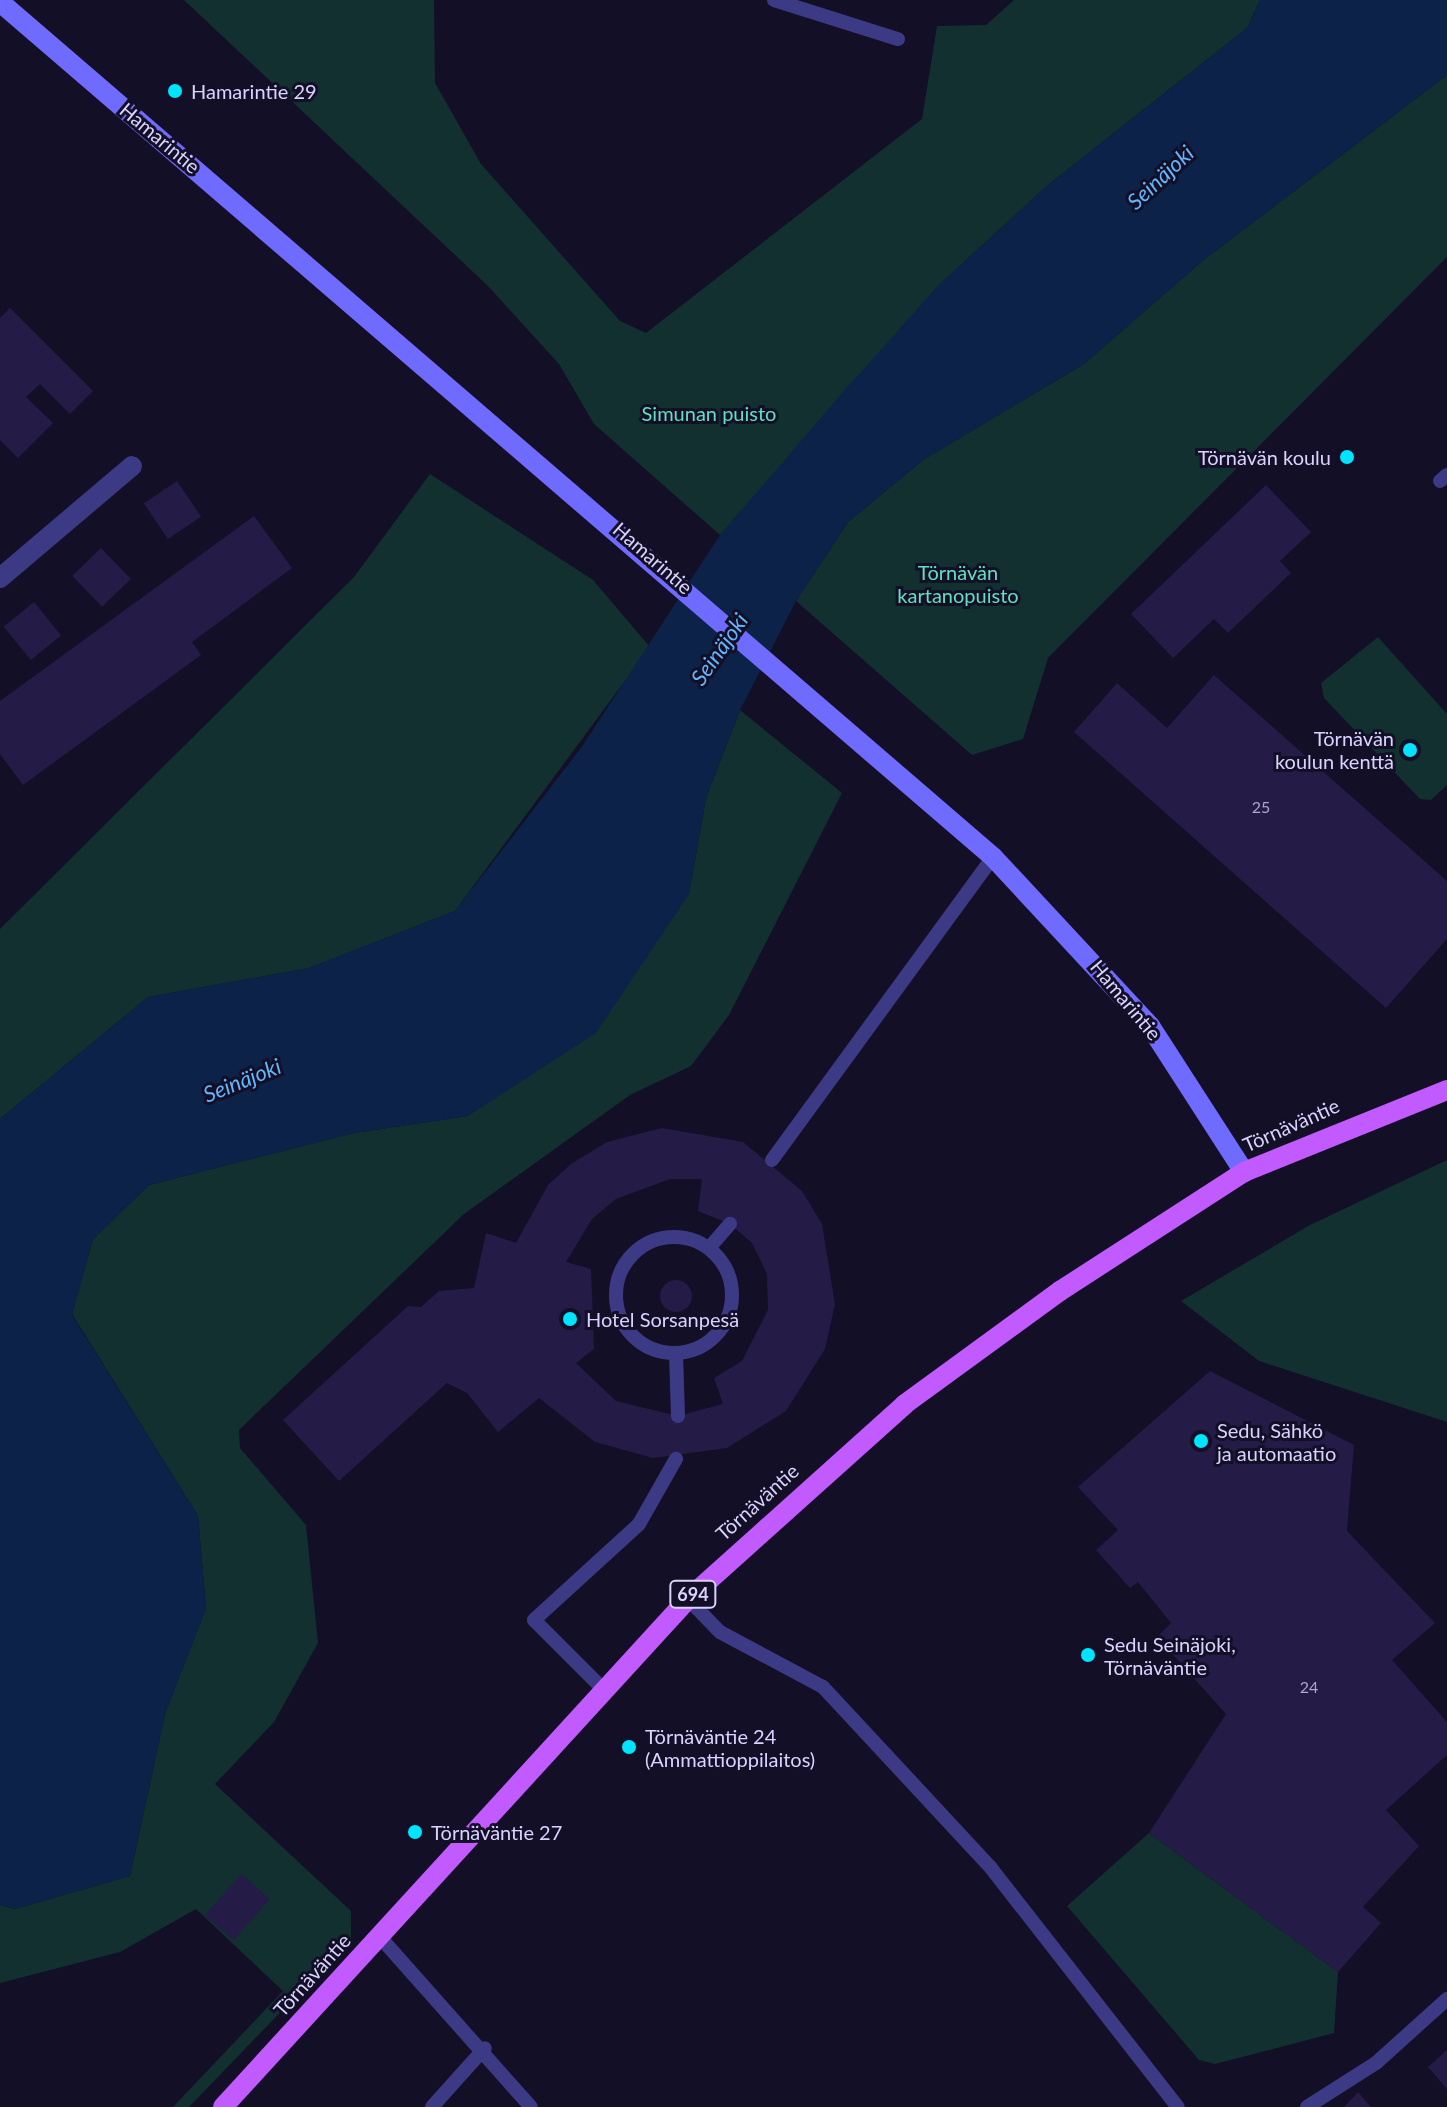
<!DOCTYPE html>
<meta charset="utf-8">
<style>
body{margin:0}
#map{position:relative;width:1447px;height:2107px;overflow:hidden;background:#130f26;font-family:Lato,sans-serif}
div>[style]{position:absolute}
[style*='--x']{left:calc(var(--x)*1px);top:calc(var(--y)*1px);width:calc(var(--w)*1px);rotate:calc(var(--a)*1deg)}
.green>*{inset:0;background:#12302f}
.water>*{inset:0;background:#0c2248}
.building>*{inset:0;background:#241b47;transform-origin:0 0}
.round{border-radius:50%}
.lane>*{height:14px;margin:-7px;padding:0 7px;transform-origin:7px;border-radius:7px;background:#3d3a85}
.lane>.ring{margin:-7px;padding:0;box-sizing:content-box;background:none;border:14px solid #3d3a85;border-radius:50%}
.street>*{height:20px;margin:-10px;padding:0 10px;transform-origin:10px;border-radius:10px;background:#3d3a85}
.secondary>*{height:20px;margin:-10px;padding:0 10px;transform-origin:10px;border-radius:10px;background:#6f6bff}
.primary>*{height:20px;margin:-10px;padding:0 10px;transform-origin:10px;border-radius:10px;background:#c25bff}
.dots>*{width:22px;height:22px;translate:-50% -50%;box-sizing:border-box;border:4px solid #130f26;border-radius:50%}
span{translate:-50% -50%;white-space:nowrap;text-align:center;line-height:1.15;-webkit-text-stroke:6px #130f26;paint-order:stroke}
.number-label{font-size:16px;color:#aca6d1}
.number-label span{-webkit-text-stroke-width:0}
.shield-label span{padding:2px 6px;background:#130f26;border:2px solid;border-radius:6px;-webkit-text-stroke-width:0}
.shield-label{font-size:18px;color:#d9d4ff;font-weight:700}
.poi-label{font-size:20px;color:#d9d4ff}
.left{translate:0 -50%;text-align:left}
.right{translate:-100% -50%;text-align:right}
.street-label{font-size:20px;color:#d9d4ff}
.park-label{font-size:20px;color:#5fe0c0}
.water-label{font-size:22px;color:#62b6ff;font-style:italic}
</style>
<div id="map">
<div class="green">
<i style="clip-path:polygon(184px 0,434px 0,435px 83px,481px 164px,620px 321px,646px 333px,922px 119px,937px 26px,986px 25px,1014px 0,1260px 0,1247px 28px,1048px 185px,939px 285px,720px 535px,594px 424px,559px 364px,488px 286px)"></i>
<i style="clip-path:polygon(1447px 75px,1447px 257px,1048px 658px,1023px 739px,972px 755px,796px 601px,848px 522px,923px 460px,1084px 364px,1201px 262px)"></i>
<i style="clip-path:polygon(430px 474px,593px 580px,650px 647px,455px 911px,309px 968px,148px 997px,0 1119px,0 929px,354px 577px)"></i>
<i style="clip-path:polygon(1378px 637px,1447px 714px,1447px 785px,1431px 800px,1420px 799px,1324px 698px,1321px 683px)"></i>
<i style="clip-path:polygon(740px 710px,842px 793px,729px 1015px,691px 1066px,630px 1095px,464px 1214px,239px 1430px,240px 1448px,306px 1525px,318px 1643px,274px 1722px,215px 1784px,351px 1911px,351px 1939px,189px 2107px,173px 2107px,283px 1991px,196px 1909px,120px 1952px,0 1983px,0 1905px,15px 1909px,130px 1876px,165px 1714px,206px 1608px,198px 1516px,72px 1314px,93px 1239px,149px 1185px,354px 1133px,468px 1116px,689px 894px,706px 798px)"></i>
<i style="clip-path:polygon(1447px 1160px,1447px 1422px,1259px 1361px,1181px 1301px,1310px 1225px)"></i>
<i style="clip-path:polygon(1149px 1833px,1338px 1972px,1334px 2033px,1215px 2064px,1199px 2060px,1067px 1906px)"></i>
</div>
<div class="water">
<i style="clip-path:polygon(1260px 0,1447px 0,1447px 75px,1201px 262px,1084px 364px,923px 460px,848px 522px,796px 601px,740px 710px,706px 798px,689px 894px,596px 1033px,468px 1116px,354px 1133px,149px 1185px,93px 1239px,72px 1315px,198px 1516px,206px 1609px,165px 1714px,130px 1876px,15px 1909px,0 1905px,0 1119px,148px 997px,309px 968px,455px 911px,581px 748px,720px 535px,843px 392px,939px 285px,1048px 185px,1247px 28px)"></i>
</div>
<div class="building">
<i style="clip-path:polygon(10px 308px,93px 391px,70px 414px,40px 384px,26px 397px,53px 423px,18px 458px,0 440px,0 318px)"></i>
<i style="left:177px;top:481px;width:43px;height:40px;rotate:56deg"></i>
<i style="clip-path:polygon(1266px 485px,1311px 532px,1280px 561px,1291px 573px,1228px 633px,1214px 619px,1173px 658px,1131px 614px)"></i>
<i style="clip-path:polygon(254px 516px,292px 568px,192px 642px,201px 655px,23px 785px,0 754px,0 701px)"></i>
<i style="left:101px;top:548px;width:43px;height:40px;rotate:46deg"></i>
<i style="left:34px;top:602px;width:43px;height:39px;rotate:51deg"></i>
<i style="clip-path:polygon(1214px 675px,1447px 881px,1447px 939px,1386px 1008px,1074px 732px,1117px 683px,1167px 728px)"></i>
<i style="clip-path:polygon(evenodd,662px 1128px,743px 1142px,802px 1191px,822px 1224px,835px 1304px,825px 1349px,786px 1411px,727px 1448px,653px 1458px,595px 1442px,539px 1398px,498px 1432px,467px 1393px,447px 1383px,339px 1481px,283px 1420px,408px 1306px,421px 1307px,439px 1291px,474px 1288px,486px 1233px,516px 1243px,548px 1185px,571px 1164px,607px 1142px,662px 1128px,670px 1179px,702px 1179px,698px 1211px,730px 1224px,752px 1243px,767px 1274px,768px 1310px,742px 1361px,714px 1378px,723px 1404px,678px 1416px,616px 1401px,576px 1363px,594px 1349px,591px 1269px,566px 1262px,592px 1219px,616px 1199px,670px 1179px)"></i>
<i class="round" style="left:660px;top:1280px;width:32px;height:32px"></i>
<i style="clip-path:polygon(1210px 1371px,1354px 1445px,1347px 1531px,1435px 1623px,1392px 1660px,1447px 1722px,1447px 1755px,1386px 1810px,1419px 1846px,1363px 1907px,1381px 1923px,1338px 1972px,1149px 1833px,1226px 1714px,1157px 1637px,1171px 1623px,1138px 1582px,1130px 1588px,1096px 1550px,1118px 1530px,1078px 1487px)"></i>
<i style="left:241px;top:1874px;width:38px;height:55px;rotate:41deg"></i>
<i style="clip-path:polygon(1447px 2050px,1447px 2089px,1428px 2067px)"></i>
<i style="clip-path:polygon(1358px 2092px,1371px 2107px,1344px 2107px)"></i>
</div>
<div class="lane">
<i style="--x:774;--y:0;--w:130;--a:17.5"></i>
<i style="--x:1440;--y:481;--w:9;--a:-41"></i>
<i style="--x:772;--y:1160;--w:375;--a:-53.9"></i>
<i class="ring" style="left:616px;top:1237px;width:102px;height:102px"></i>
<i style="--x:709;--y:1248;--w:32;--a:-49"></i>
<i style="--x:676;--y:1353;--w:63;--a:88.2"></i>
<i style="--x:688;--y:1599;--w:46;--a:45.9"></i>
<i style="--x:720;--y:1632;--w:117;--a:28.1"></i>
<i style="--x:823;--y:1687;--w:247;--a:47.1"></i>
<i style="--x:991;--y:1868;--w:303;--a:52"></i>
<i style="--x:605;--y:1691;--w:100;--a:-135"></i>
<i style="--x:534;--y:1620;--w:142;--a:-42.4"></i>
<i style="--x:639;--y:1524;--w:75;--a:-60.4"></i>
<i style="--x:380;--y:1937;--w:227;--a:48.4"></i>
<i style="--x:432;--y:2107;--w:79;--a:-48.1"></i>
<i style="--x:1307;--y:2107;--w:82;--a:-32.5"></i>
<i style="--x:1376;--y:2063;--w:96;--a:-42"></i>
</div>
<div class="street">
<i style="--x:0;--y:578;--w:173;--a:-40.3"></i>
</div>
<div class="secondary">
<i style="--x:0;--y:2;--w:1310;--a:40.73"></i>
<i style="--x:993;--y:857;--w:231;--a:47.1"></i>
<i style="--x:1150;--y:1026;--w:174;--a:57.2"></i>
</div>
<div class="primary">
<i style="--x:223;--y:2107;--w:689;--a:-47.53"></i>
<i style="--x:688;--y:1599;--w:292;--a:-41.9"></i>
<i style="--x:905;--y:1404;--w:192;--a:-36.1"></i>
<i style="--x:1060;--y:1291;--w:219;--a:-32.9"></i>
<i style="--x:1244;--y:1172;--w:219;--a:-22"></i>
</div>
<div class="dots">
<i style="left:175px;top:91px;background:#00e5ff"></i>
<i style="left:1347px;top:457px;background:#00e5ff"></i>
<i style="left:1410px;top:750px;background:#00e5ff"></i>
<i style="left:570px;top:1319px;background:#00e5ff"></i>
<i style="left:1201px;top:1441px;background:#00e5ff"></i>
<i style="left:1088px;top:1655px;background:#00e5ff"></i>
<i style="left:629px;top:1747px;background:#00e5ff"></i>
<i style="left:415px;top:1832px;background:#00e5ff"></i>
</div>
<div class="number-label">
<span style="left:1261px;top:807px">25</span>
<span style="left:1309px;top:1687px">24</span>
</div>
<div class="shield-label">
<span style="left:693px;top:1594px">694</span>
</div>
<div class="poi-label">
<span class="left" style="left:191px;top:91px">Hamarintie 29</span>
<span class="right" style="left:1331px;top:457px">Törnävän koulu</span>
<span class="right" style="left:1394px;top:750px">Törnävän<br>koulun kenttä</span>
<span class="left" style="left:586px;top:1319px">Hotel Sorsanpesä</span>
<span class="left" style="left:1217px;top:1442px">Sedu, Sähkö<br>ja automaatio</span>
<span class="left" style="left:1104px;top:1656px">Sedu Seinäjoki,<br>Törnäväntie</span>
<span class="left" style="left:645px;top:1748px">Törnäväntie 24<br>(Ammattioppilaitos)</span>
<span class="left" style="left:431px;top:1832px">Törnäväntie 27</span>
</div>
<div class="street-label">
<span style="left:160px;top:138px;rotate:40deg">Hamarintie</span>
<span style="left:653px;top:558px;rotate:41deg">Hamarintie</span>
<span style="left:1126px;top:1000px;rotate:50deg">Hamarintie</span>
<span style="left:1291px;top:1125px;rotate:-24deg">Törnäväntie</span>
<span style="left:757px;top:1502px;rotate:-42deg">Törnäväntie</span>
<span style="left:312px;top:1975px;rotate:-48deg">Törnäväntie</span>
</div>
<div class="park-label">
<span style="left:709px;top:413px">Simunan puisto</span>
<span style="left:958px;top:584px">Törnävän<br>kartanopuisto</span>
</div>
<div class="water-label">
<span style="left:1160px;top:177px;rotate:-43deg">Seinäjoki</span>
<span style="left:719px;top:649px;rotate:-55deg">Seinäjoki</span>
<span style="left:242px;top:1080px;rotate:-22deg">Seinäjoki</span>
</div>
</div>
